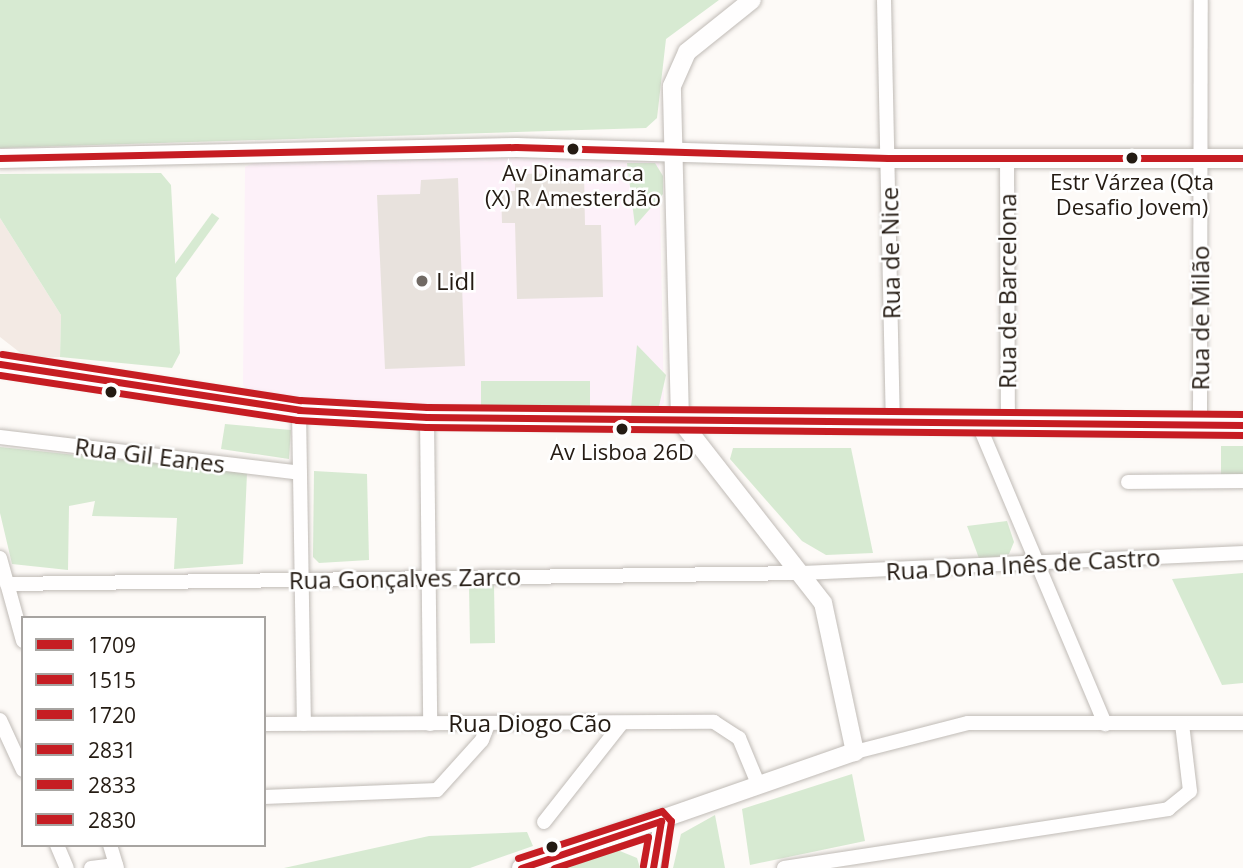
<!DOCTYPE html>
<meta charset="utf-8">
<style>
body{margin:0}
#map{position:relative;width:1243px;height:868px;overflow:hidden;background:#fdfaf7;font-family:"Open Sans",sans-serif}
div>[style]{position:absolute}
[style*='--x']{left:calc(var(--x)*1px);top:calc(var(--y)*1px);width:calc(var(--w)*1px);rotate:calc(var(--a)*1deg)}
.commercial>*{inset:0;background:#fdf1f9}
.built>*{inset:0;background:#f3eae4}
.green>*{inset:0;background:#d7ead2;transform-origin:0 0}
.building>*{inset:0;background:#e8e2dd}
.roads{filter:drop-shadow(0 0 2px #c0bbb6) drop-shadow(0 0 2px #c0bbb6)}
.minor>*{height:14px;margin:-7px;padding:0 7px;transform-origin:7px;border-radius:7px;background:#fffefe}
.tertiary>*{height:18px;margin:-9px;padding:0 9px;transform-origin:9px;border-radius:9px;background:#fffefe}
.secondary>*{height:19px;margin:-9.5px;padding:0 9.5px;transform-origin:9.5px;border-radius:9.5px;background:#fffefe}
.bus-1>*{height:7px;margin:-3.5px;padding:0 3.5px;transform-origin:3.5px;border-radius:3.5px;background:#c61d23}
.bus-2>*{height:7px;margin:-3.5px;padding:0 3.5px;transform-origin:3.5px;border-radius:3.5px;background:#c61d23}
.bus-3>*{height:7px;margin:-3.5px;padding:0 3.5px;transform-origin:3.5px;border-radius:3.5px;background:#c61d23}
.bus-4>*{height:7px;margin:-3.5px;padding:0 3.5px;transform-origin:3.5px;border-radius:3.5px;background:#c61d23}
.bus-5>*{height:7px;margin:-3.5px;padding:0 3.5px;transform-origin:3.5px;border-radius:3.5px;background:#c61d23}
.bus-6>*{height:7px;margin:-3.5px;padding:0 3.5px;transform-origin:3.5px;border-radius:3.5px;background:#c61d23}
.dots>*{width:19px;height:19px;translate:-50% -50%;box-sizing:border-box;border:4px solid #fff;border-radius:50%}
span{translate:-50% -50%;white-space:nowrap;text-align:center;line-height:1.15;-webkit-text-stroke:5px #fff;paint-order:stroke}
.bus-label{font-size:22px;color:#241b13}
.street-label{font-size:24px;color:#241b13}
.poi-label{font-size:24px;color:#241b13}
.left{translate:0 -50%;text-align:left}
.legend{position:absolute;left:21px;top:616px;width:245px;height:231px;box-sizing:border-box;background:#fff;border:2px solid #a7a4a1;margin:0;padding:9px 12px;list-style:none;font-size:21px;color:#241b13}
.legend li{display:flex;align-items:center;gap:14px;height:35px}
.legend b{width:35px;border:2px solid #a7a4a1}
</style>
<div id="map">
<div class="commercial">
<i style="clip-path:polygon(484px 154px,659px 157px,664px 403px,656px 411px,477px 411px,252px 395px,243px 385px,245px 167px,260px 160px)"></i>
</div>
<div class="built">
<i style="clip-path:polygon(0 218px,61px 315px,60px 357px,27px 358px,0 337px)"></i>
</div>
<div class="green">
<i style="clip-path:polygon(0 0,719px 0,666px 39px,657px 118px,646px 128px,0 148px)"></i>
<i style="clip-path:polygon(627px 163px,655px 163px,663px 176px,663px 194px,635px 226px)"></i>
<i style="clip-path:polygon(161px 173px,171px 185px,180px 353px,172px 368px,60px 357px,61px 315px,0 218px,0 174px)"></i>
<i style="left:212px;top:213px;width:9px;height:130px;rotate:36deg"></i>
<i style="clip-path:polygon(637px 345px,666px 375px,659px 406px,631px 408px)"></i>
<i style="left:590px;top:381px;width:26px;height:109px;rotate:90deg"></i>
<i style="clip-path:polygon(225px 424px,291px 430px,289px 459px,221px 449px)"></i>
<i style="left:1221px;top:446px;width:22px;height:29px"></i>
<i style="clip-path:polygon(0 447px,247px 473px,243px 564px,174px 569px,177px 518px,92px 516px,95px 501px,69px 506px,68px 570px,12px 564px,0 513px)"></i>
<i style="clip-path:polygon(733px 448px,851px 448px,873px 553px,826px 555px,802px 541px,730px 459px)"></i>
<i style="clip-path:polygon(314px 471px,367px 474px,369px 560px,319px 563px,313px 557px)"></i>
<i style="clip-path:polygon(1007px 521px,1014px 542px,1009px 554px,980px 561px,967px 526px)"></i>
<i style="clip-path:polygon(1243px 573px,1243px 683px,1222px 685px,1172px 579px)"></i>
<i style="left:494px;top:585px;width:58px;height:25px;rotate:89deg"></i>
<i style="clip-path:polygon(852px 774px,865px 841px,750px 865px,742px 809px)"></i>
<i style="clip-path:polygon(715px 815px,725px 868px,673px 868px,681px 834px)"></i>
<i style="clip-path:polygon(527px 832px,533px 846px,470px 868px,284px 868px,429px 836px)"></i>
<i style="clip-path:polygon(615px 849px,637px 858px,640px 868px,563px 868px)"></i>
</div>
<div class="building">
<i style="clip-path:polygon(584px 173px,585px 225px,601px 225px,603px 297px,517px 299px,515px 223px,502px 223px,501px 191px,515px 191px,515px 174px)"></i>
<i style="clip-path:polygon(458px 178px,465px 366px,385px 369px,377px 195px,420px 194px,421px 180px)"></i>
</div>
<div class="roads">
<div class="minor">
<i style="--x:884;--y:0;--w:422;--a:88.8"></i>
<i style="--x:1007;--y:158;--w:266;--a:89.8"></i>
<i style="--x:299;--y:410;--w:314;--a:89.1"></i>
<i style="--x:427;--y:417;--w:307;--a:89.4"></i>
<i style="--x:978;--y:423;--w:327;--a:67.1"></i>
<i style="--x:1200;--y:425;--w:425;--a:-89.9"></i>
<i style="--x:0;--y:437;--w:302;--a:6.8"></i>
<i style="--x:1128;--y:482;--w:115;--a:-0.5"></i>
<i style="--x:0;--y:558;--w:86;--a:74.5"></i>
<i style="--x:7;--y:584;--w:797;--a:-0.79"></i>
<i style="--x:804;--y:573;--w:439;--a:-2.6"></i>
<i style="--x:0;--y:720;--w:55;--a:65.3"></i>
<i style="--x:264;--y:724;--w:450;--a:-0.3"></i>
<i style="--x:714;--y:722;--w:30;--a:33"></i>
<i style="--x:739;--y:738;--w:52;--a:67.4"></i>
<i style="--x:855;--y:752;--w:117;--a:-14.4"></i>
<i style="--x:968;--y:723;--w:275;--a:0"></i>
<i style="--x:264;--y:797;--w:173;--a:-2.3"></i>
<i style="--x:437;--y:790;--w:67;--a:-48"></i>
<i style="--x:482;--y:740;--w:17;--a:-69"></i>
<i style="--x:544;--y:822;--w:126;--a:-51.8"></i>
<i style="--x:57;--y:845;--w:25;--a:67"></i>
<i style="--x:110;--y:845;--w:24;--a:73"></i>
<i style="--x:91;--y:868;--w:25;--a:-7"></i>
<i style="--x:653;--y:868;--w:48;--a:-80.3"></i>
<i style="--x:784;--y:868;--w:389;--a:-8.7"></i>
<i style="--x:1168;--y:809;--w:28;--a:-39"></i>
<i style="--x:1190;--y:791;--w:67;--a:-96.8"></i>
</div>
<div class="tertiary">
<i style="--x:521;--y:868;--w:354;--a:-19.2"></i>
<i style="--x:855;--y:752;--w:152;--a:-102.1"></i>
<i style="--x:823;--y:603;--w:232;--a:-128"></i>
<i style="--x:680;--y:420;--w:334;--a:-91.4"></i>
<i style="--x:672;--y:86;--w:37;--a:-66"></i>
<i style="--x:687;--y:52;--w:83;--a:-38.7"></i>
</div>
<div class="secondary">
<i style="--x:0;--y:158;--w:516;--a:-1.22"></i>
<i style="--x:516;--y:147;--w:372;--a:1.7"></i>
<i style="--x:888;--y:158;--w:355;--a:0"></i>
<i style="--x:0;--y:364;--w:303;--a:8.7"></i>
<i style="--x:299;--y:410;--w:128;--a:3.1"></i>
<i style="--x:427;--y:417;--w:816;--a:0.56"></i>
</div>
</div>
<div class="bus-1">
<i style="--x:0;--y:158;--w:516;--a:-1.22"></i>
<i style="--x:516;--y:147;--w:372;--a:1.7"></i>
<i style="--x:888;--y:158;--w:355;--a:0"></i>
<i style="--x:0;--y:364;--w:303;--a:8.7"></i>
<i style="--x:299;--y:410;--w:128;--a:3.1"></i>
<i style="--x:427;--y:417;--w:816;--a:0.56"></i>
</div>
<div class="bus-2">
<i style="--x:0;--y:375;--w:300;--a:8.6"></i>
<i style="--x:297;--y:420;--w:129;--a:3.1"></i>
<i style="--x:426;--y:427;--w:817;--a:0.56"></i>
</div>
<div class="bus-3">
<i style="--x:2;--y:354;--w:302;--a:8.8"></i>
<i style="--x:300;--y:400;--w:127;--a:3.2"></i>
<i style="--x:427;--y:407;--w:816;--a:0.49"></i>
</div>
<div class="bus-4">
<i style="--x:521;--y:868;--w:148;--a:-18.6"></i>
<i style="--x:661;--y:821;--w:48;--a:99.7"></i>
</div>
<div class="bus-5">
<i style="--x:554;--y:868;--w:99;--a:-18.3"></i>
<i style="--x:648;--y:837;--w:29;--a:100"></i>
</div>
<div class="bus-6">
<i style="--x:518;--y:858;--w:151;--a:-18.1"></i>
<i style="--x:662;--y:811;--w:13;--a:48"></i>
<i style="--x:671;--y:821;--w:48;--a:98.5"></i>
</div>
<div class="dots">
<i style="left:573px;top:149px;background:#241b13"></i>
<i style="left:1132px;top:158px;background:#241b13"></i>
<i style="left:422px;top:281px;background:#706963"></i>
<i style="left:111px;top:392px;background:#241b13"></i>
<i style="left:622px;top:429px;background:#241b13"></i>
<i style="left:552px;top:847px;background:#241b13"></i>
</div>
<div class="bus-label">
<span style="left:573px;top:185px">Av Dinamarca<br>(X) R Amesterdão</span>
<span style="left:1132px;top:194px">Estr Várzea (Qta<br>Desafio Jovem)</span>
<span style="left:622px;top:452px">Av Lisboa 26D</span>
</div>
<div class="street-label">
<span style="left:890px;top:253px;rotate:-91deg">Rua de Nice</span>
<span style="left:1007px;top:291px;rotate:-90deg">Rua de Barcelona</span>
<span style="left:1200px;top:318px;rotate:-90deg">Rua de Milão</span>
<span style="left:150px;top:455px;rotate:7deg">Rua Gil Eanes</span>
<span style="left:1023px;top:564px;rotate:-3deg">Rua Dona Inês de Castro</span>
<span style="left:405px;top:578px;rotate:-1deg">Rua Gonçalves Zarco</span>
<span style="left:530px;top:723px">Rua Diogo Cão</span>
</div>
<div class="poi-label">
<span class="left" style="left:436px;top:281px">Lidl</span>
</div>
<ul class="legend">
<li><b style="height:9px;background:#c61d23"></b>1709</li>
<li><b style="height:9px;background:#c61d23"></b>1515</li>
<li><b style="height:9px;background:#c61d23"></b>1720</li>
<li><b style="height:9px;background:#c61d23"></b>2831</li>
<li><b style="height:9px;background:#c61d23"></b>2833</li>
<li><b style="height:9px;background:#c61d23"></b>2830</li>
</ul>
</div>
